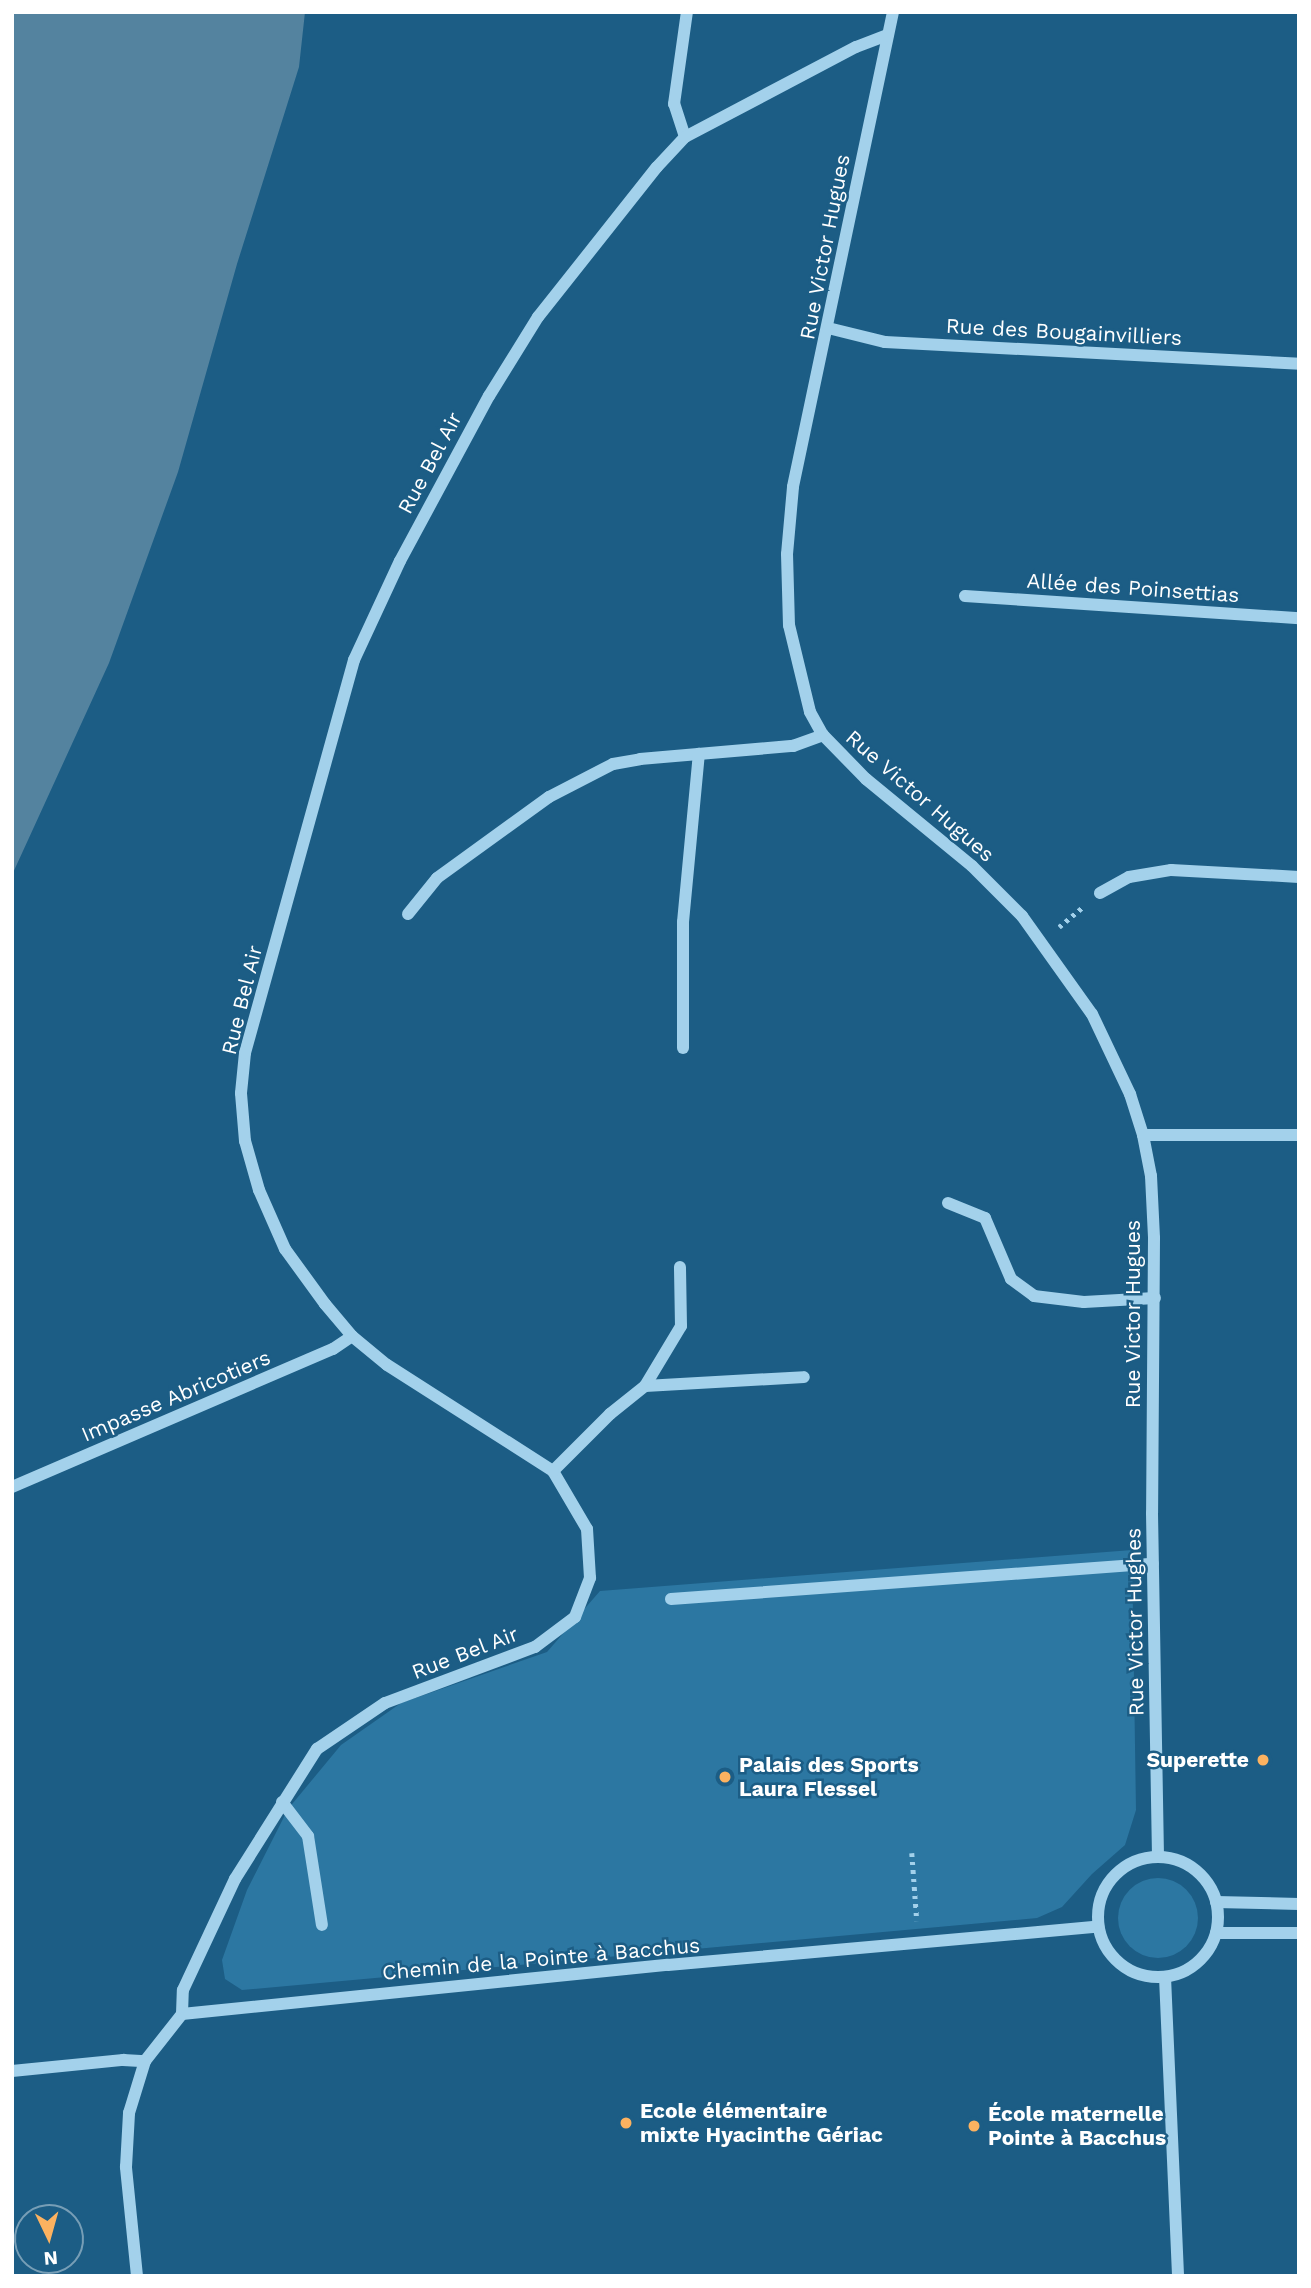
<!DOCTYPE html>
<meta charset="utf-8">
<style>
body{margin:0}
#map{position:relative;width:1311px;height:2288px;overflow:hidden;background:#1c5d85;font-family:"Work Sans",sans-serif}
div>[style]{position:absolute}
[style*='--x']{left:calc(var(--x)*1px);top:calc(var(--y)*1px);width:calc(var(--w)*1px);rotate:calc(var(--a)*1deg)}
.green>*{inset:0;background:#2c77a2}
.round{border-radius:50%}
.water>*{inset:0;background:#54839f}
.path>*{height:4.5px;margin-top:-2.25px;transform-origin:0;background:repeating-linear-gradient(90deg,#a3d1eb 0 3.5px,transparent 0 8.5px)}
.minor>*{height:12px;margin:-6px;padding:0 6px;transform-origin:6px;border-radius:6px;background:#a3d1eb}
.minor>.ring{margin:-6px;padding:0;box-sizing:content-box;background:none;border:12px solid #a3d1eb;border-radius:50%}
.dots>*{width:19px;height:19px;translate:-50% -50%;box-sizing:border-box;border:4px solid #1c5d85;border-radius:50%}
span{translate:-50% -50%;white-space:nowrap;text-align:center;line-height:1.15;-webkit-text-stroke:5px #1c5d85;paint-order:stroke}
.street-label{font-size:21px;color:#fff}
.poi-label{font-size:21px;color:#fff;font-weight:700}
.right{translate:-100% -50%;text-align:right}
.left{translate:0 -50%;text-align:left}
.frame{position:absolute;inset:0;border:14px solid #fff;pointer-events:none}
.north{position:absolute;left:14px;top:2204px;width:70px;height:70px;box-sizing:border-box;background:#1c5d85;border:2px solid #779eb6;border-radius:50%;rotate:175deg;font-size:19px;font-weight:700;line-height:28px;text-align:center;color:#fff}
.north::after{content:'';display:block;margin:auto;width:24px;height:32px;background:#fcb260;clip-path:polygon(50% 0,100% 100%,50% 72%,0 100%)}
</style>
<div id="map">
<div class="green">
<i style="clip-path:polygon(1132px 1550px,1136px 1810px,1125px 1845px,1092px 1874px,1062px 1907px,1037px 1918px,242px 1990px,225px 1979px,222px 1960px,247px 1890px,288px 1809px,341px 1745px,401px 1703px,547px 1652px,600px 1591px)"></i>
<i class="round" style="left:1118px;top:1878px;width:80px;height:80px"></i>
</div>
<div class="water">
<i style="clip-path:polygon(12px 12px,305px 12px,299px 67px,237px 264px,178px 472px,109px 663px,12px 875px)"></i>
</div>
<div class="path">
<i style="--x:1059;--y:927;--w:30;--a:-40"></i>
<i style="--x:912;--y:1853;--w:68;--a:85.8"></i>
</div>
<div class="minor">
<i style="--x:893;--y:12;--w:485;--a:101.9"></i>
<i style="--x:793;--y:487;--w:67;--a:95.1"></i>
<i style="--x:787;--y:554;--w:71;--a:88.4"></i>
<i style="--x:789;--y:625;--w:89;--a:76.4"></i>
<i style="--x:810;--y:712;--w:26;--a:61"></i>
<i style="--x:823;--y:735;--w:62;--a:45.7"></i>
<i style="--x:866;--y:779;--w:137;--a:39.4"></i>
<i style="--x:972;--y:866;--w:71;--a:45"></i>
<i style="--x:1022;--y:916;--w:120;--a:54.5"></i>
<i style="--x:1092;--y:1014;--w:89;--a:64.6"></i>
<i style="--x:1130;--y:1094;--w:43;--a:72.4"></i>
<i style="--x:1143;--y:1135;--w:42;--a:79"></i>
<i style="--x:1151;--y:1176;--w:62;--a:87.2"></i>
<i style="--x:1154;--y:1238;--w:275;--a:90.4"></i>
<i style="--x:1152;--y:1513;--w:343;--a:89"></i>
<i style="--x:685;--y:137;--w:35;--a:-108"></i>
<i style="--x:674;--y:104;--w:93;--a:-82"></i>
<i style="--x:828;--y:328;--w:59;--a:13.8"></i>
<i style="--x:885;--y:342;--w:415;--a:3"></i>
<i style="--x:965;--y:596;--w:335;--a:3.8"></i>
<i style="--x:1100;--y:893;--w:33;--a:-29"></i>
<i style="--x:1129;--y:877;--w:43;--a:-9.5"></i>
<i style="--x:1171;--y:870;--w:128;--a:3.1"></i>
<i style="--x:408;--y:914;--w:46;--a:-51.1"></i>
<i style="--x:437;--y:878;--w:138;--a:-35.9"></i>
<i style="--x:549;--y:797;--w:72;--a:-27.3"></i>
<i style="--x:613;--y:764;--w:27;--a:-10"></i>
<i style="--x:640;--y:759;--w:154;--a:-4.9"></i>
<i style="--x:793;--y:746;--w:32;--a:-20"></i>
<i style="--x:683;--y:1048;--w:126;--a:-90"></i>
<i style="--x:683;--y:922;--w:169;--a:-84.6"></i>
<i style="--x:1143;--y:1135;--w:156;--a:0"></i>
<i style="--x:948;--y:1203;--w:40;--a:22"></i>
<i style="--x:985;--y:1218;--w:66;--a:66.9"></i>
<i style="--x:1011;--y:1279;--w:29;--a:36"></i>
<i style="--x:1034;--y:1296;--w:50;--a:6.8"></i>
<i style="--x:1084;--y:1302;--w:71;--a:-3.2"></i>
<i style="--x:645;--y:1386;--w:159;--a:-3.2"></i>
<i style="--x:553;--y:1471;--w:81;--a:-45"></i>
<i style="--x:610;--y:1414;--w:45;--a:-38.7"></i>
<i style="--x:645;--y:1386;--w:70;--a:-59"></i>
<i style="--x:681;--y:1326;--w:59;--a:-91"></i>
<i style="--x:12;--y:1487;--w:349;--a:-23.3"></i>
<i style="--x:333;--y:1349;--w:23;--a:-34"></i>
<i style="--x:671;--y:1599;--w:483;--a:-4.2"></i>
<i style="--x:282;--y:1802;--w:43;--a:52.6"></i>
<i style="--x:308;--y:1836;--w:90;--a:81.1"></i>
<i class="ring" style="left:1098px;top:1857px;width:108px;height:108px"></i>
<i style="--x:1216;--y:1902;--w:83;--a:1.4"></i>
<i style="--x:1216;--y:1933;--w:83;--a:0"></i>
<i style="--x:1165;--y:1977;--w:299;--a:87.5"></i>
<i style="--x:182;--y:2014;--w:24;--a:-88"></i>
<i style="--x:183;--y:1990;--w:123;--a:-64.9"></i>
<i style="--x:235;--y:1879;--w:154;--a:-57.8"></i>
<i style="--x:317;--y:1749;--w:82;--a:-34.1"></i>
<i style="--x:385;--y:1703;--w:160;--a:-20.5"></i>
<i style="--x:535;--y:1647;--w:50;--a:-36.9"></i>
<i style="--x:575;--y:1617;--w:42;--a:-69"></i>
<i style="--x:590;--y:1578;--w:49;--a:-93.5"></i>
<i style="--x:587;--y:1529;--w:67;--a:-120.4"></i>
<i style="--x:553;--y:1471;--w:197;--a:-147.4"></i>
<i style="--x:387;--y:1365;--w:45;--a:-140.4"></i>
<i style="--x:352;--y:1336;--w:42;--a:-130.2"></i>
<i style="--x:325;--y:1304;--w:68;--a:-126"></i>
<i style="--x:285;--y:1249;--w:64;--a:-113.8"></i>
<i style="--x:259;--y:1190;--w:51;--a:-105.9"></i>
<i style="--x:245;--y:1141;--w:48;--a:-94.8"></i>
<i style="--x:241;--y:1093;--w:40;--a:-84.3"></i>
<i style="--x:245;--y:1053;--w:408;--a:-74.5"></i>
<i style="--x:354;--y:660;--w:109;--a:-65.1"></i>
<i style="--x:400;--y:561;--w:187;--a:-61.7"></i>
<i style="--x:489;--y:396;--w:93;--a:-58.2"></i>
<i style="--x:538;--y:317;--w:191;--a:-51.6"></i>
<i style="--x:657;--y:167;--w:41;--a:-47"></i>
<i style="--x:685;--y:137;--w:193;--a:-27.8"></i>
<i style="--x:856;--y:47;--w:34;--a:-21"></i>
<i style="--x:12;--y:2071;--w:112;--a:-5.7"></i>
<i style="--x:123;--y:2060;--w:22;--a:3"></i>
<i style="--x:145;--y:2061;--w:60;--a:-51.8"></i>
<i style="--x:182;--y:2014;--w:488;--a:-5.8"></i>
<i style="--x:668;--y:1965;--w:432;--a:-5.1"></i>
<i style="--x:137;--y:2276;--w:110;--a:-95.8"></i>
<i style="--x:126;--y:2167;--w:54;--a:-86.8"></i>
<i style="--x:129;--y:2113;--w:54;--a:-72.9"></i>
</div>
<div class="dots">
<i style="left:1263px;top:1760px;background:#fcb260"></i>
<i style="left:725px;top:1777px;background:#fcb260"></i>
<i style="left:626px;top:2123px;background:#fcb260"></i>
<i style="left:974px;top:2126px;background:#fcb260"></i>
</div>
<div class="street-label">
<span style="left:825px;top:247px;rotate:-79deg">Rue Victor Hugues</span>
<span style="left:1064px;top:332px;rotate:3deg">Rue des Bougainvilliers</span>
<span style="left:430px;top:463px;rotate:-62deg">Rue Bel Air</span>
<span style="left:1133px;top:588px;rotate:4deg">Allée des Poinsettias</span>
<span style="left:920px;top:796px;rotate:41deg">Rue Victor Hugues</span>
<span style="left:242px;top:1000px;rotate:-76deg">Rue Bel Air</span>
<span style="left:1133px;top:1314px;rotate:-90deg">Rue Victor Hugues</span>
<span style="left:176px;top:1396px;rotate:-23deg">Impasse Abricotiers</span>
<span style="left:1135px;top:1622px;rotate:-91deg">Rue Victor Hughes</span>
<span style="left:465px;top:1653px;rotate:-21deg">Rue Bel Air</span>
<span style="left:541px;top:1959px;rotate:-5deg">Chemin de la Pointe à Bacchus</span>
</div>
<div class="poi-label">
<span class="right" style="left:1249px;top:1760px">Superette</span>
<span class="left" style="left:739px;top:1777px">Palais des Sports<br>Laura Flessel</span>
<span class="left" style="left:640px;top:2123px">Ecole élémentaire<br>mixte Hyacinthe Gériac</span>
<span class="left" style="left:988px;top:2126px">École maternelle<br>Pointe à Bacchus</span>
</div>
<div class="frame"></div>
<div class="north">N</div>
</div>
